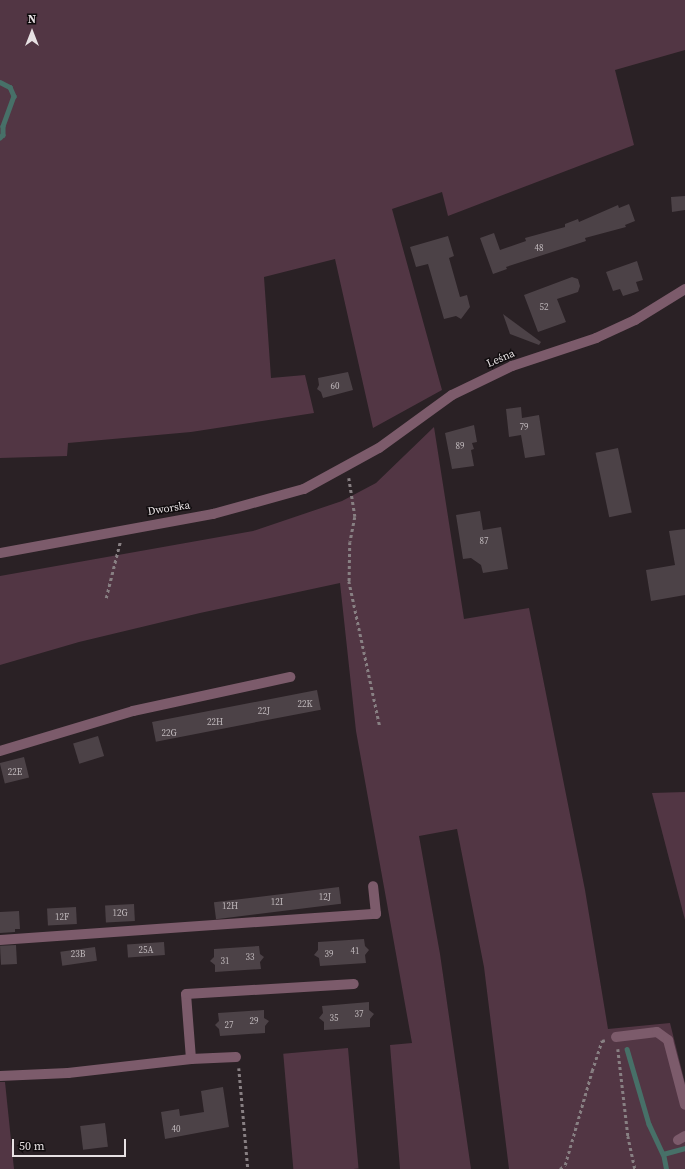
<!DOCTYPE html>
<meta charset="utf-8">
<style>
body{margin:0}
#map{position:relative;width:685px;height:1169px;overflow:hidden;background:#2a2125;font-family:"Source Serif 4",serif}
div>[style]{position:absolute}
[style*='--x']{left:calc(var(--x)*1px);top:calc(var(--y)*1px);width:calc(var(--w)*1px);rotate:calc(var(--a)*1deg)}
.green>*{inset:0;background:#523644;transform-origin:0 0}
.stream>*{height:4.5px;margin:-2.25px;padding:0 2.25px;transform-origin:2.25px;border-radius:2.25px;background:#477068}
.building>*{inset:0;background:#4c4247;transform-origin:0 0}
.path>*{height:2.5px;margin-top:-1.25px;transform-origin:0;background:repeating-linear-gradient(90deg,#888083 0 3px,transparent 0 6px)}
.minor>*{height:10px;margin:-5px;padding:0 5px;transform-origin:5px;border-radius:5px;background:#7c5b6b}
span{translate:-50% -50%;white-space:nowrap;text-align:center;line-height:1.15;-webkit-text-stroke:3px #100c0e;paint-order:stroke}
.number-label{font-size:9px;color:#c0b9bc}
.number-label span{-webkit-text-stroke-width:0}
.street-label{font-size:11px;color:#e7e1e3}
.north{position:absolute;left:12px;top:12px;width:40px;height:40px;-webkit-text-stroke:3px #100c0e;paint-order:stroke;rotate:0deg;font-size:11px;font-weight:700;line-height:16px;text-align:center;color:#e7e1e3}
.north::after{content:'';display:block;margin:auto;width:14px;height:18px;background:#e7e1e3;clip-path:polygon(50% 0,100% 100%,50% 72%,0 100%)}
.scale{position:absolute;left:12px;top:1139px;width:114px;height:18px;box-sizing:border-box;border:2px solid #e7e1e3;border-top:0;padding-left:5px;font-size:12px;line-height:14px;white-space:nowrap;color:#e7e1e3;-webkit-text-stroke:3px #100c0e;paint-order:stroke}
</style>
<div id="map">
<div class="green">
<i style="clip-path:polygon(0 0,685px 0,685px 50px,615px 70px,634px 145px,448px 216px,442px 192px,392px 209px,442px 390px,373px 428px,335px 259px,264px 277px,271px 378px,305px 375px,314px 413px,191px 432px,68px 443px,67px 456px,0 458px)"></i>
<i style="clip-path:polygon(434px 427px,464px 619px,529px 608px,585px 890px,608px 1029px,670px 1023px,685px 1083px,685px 1169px,509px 1169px,484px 967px,457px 829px,419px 836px,440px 954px,471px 1169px,400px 1169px,390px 1045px,412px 1043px,356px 731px,340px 583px,200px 613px,79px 642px,0 665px,0 576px,253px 531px,342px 501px,376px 483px)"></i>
<i style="clip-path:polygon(685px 792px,685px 920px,652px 793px)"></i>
<i style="left:348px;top:1048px;width:121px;height:65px;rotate:85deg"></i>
<i style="clip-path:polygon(0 1082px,5px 1082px,14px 1169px,0 1169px)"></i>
</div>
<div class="stream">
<i style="--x:0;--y:82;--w:11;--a:27"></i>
<i style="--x:10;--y:87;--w:10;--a:66"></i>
<i style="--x:14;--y:96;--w:32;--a:110"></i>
<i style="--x:3;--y:126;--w:9;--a:90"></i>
<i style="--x:3;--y:135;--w:4;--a:135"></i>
<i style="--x:627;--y:1049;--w:78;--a:73.7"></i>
<i style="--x:649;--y:1124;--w:33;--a:65"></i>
<i style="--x:666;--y:1169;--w:15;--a:-101"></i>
<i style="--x:663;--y:1154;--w:23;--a:-15"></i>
</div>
<div class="building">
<i style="clip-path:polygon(685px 196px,685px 210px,672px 212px,671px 197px)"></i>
<i style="clip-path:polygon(629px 204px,635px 221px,625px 225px,626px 227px,585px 238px,586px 241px,506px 267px,507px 269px,493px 274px,480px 238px,494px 233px,500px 250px,526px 241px,525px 238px,565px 227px,565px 224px,578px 219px,579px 222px,618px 205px,619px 208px)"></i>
<i style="clip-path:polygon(448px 236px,454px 256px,449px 258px,460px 297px,467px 295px,470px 307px,461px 319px,456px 316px,444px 319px,428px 264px,416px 267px,410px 247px)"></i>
<i style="clip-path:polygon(637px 261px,643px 280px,636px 282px,639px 291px,623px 296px,620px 289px,613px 291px,606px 272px)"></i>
<i style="clip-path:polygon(572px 277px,578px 279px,580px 286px,578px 292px,557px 299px,566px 322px,538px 332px,524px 295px)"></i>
<i style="clip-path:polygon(503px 314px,541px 342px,539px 345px,510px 334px)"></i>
<i style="clip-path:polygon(348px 372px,353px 390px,323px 398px,321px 392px,317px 389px,319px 385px,318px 378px)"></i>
<i style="clip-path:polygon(521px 407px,522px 418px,539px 415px,545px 455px,525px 458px,521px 435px,509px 437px,506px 409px)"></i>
<i style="clip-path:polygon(474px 425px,477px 442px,472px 443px,474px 449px,471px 450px,474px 466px,452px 469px,445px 433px)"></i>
<i style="left:618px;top:448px;width:66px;height:23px;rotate:78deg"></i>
<i style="clip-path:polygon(480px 511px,483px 530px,501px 527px,508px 569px,483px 573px,481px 565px,471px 558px,463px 559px,456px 515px)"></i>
<i style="clip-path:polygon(685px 529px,685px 595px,651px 601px,646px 570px,675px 565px,669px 531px)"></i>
<i style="left:317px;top:690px;width:20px;height:168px;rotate:79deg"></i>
<i style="left:98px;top:736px;width:21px;height:26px;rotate:73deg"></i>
<i style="left:24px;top:757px;width:21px;height:25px;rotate:76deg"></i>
<i style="left:339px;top:887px;width:17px;height:126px;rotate:83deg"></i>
<i style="left:134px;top:904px;width:17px;height:29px;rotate:87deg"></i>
<i style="left:76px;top:907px;width:17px;height:29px;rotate:87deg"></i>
<i style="clip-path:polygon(19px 911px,20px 929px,15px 929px,15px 932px,0 933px,0 912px)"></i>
<i style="clip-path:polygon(364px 939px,365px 946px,369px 950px,365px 955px,366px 963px,320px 966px,319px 958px,314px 955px,318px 950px,318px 942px)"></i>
<i style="left:164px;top:942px;width:13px;height:37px;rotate:86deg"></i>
<i style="left:16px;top:945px;width:19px;height:16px;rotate:87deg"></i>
<i style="clip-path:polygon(259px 946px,260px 954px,264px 957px,260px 962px,261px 969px,215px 972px,215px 965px,210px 961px,214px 957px,214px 949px)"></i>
<i style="left:95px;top:947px;width:14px;height:35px;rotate:82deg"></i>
<i style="clip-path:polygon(369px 1002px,369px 1010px,374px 1014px,370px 1019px,370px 1027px,324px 1030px,324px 1022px,319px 1018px,323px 1013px,322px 1006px)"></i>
<i style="clip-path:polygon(264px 1010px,264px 1018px,269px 1021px,265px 1026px,265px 1033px,220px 1036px,219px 1029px,215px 1025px,219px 1021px,218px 1013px)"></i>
<i style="clip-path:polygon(223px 1087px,229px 1127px,165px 1139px,161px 1112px,179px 1109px,180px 1116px,204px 1112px,201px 1091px)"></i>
<i style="left:105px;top:1123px;width:24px;height:25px;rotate:83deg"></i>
</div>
<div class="path">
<i style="--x:349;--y:478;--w:39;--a:81"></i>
<i style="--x:355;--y:517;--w:25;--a:101"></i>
<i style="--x:350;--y:542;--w:39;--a:91"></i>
<i style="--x:349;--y:581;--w:149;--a:78"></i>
<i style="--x:106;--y:598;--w:58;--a:-76"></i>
<i style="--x:618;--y:1049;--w:88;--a:83.4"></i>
<i style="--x:628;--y:1136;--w:34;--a:78"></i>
<i style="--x:239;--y:1068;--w:101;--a:84.9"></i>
<i style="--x:560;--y:1169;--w:6;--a:-39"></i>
<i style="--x:565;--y:1165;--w:98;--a:-74"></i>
<i style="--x:592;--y:1071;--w:32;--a:-72"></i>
<i style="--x:602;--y:1041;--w:3;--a:-18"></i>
</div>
<div class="minor">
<i style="--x:0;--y:553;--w:217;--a:-10.4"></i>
<i style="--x:213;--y:514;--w:94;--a:-15.4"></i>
<i style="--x:304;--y:489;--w:85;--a:-28.7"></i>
<i style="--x:379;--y:448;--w:90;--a:-36"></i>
<i style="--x:452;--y:395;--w:67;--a:-25.8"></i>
<i style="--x:512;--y:366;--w:89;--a:-18.4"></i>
<i style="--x:596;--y:338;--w:43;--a:-24.8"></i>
<i style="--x:635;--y:320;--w:59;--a:-31.8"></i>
<i style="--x:0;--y:751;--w:139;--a:-16.7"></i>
<i style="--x:133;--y:711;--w:161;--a:-12.2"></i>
<i style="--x:0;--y:940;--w:377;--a:-4"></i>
<i style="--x:376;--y:914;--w:28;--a:-96"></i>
<i style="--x:616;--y:1037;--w:41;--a:-7"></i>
<i style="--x:657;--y:1032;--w:14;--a:36"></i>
<i style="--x:668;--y:1040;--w:67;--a:75.3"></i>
<i style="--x:191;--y:1059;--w:65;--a:-94.4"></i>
<i style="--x:186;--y:994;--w:168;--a:-3.4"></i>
<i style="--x:0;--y:1076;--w:68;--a:-2.5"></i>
<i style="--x:68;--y:1073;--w:124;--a:-6.5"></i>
<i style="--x:191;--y:1059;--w:45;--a:-2.5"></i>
<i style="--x:678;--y:1140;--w:8;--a:-30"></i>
</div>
<div class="number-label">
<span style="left:539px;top:248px">48</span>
<span style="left:544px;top:307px">52</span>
<span style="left:335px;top:386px">60</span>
<span style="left:524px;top:427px">79</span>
<span style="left:460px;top:446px">89</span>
<span style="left:484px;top:541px">87</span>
<span style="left:305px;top:704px">22K</span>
<span style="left:264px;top:711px">22J</span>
<span style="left:215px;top:722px">22H</span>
<span style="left:169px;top:733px">22G</span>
<span style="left:15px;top:772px">22E</span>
<span style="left:325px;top:897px">12J</span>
<span style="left:277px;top:902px">12I</span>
<span style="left:230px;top:906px">12H</span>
<span style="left:120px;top:913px">12G</span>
<span style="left:62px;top:917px">12F</span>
<span style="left:146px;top:950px">25A</span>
<span style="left:355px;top:951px">41</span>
<span style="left:78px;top:954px">23B</span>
<span style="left:329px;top:954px">39</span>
<span style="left:250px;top:957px">33</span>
<span style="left:225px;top:961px">31</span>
<span style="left:359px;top:1014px">37</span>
<span style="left:334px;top:1018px">35</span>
<span style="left:254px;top:1021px">29</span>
<span style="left:229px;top:1025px">27</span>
<span style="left:176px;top:1129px">40</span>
</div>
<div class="street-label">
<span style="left:501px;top:359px;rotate:-23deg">Leśna</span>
<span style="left:169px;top:509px;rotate:-9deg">Dworska</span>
</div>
<div class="north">N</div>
<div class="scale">50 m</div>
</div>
